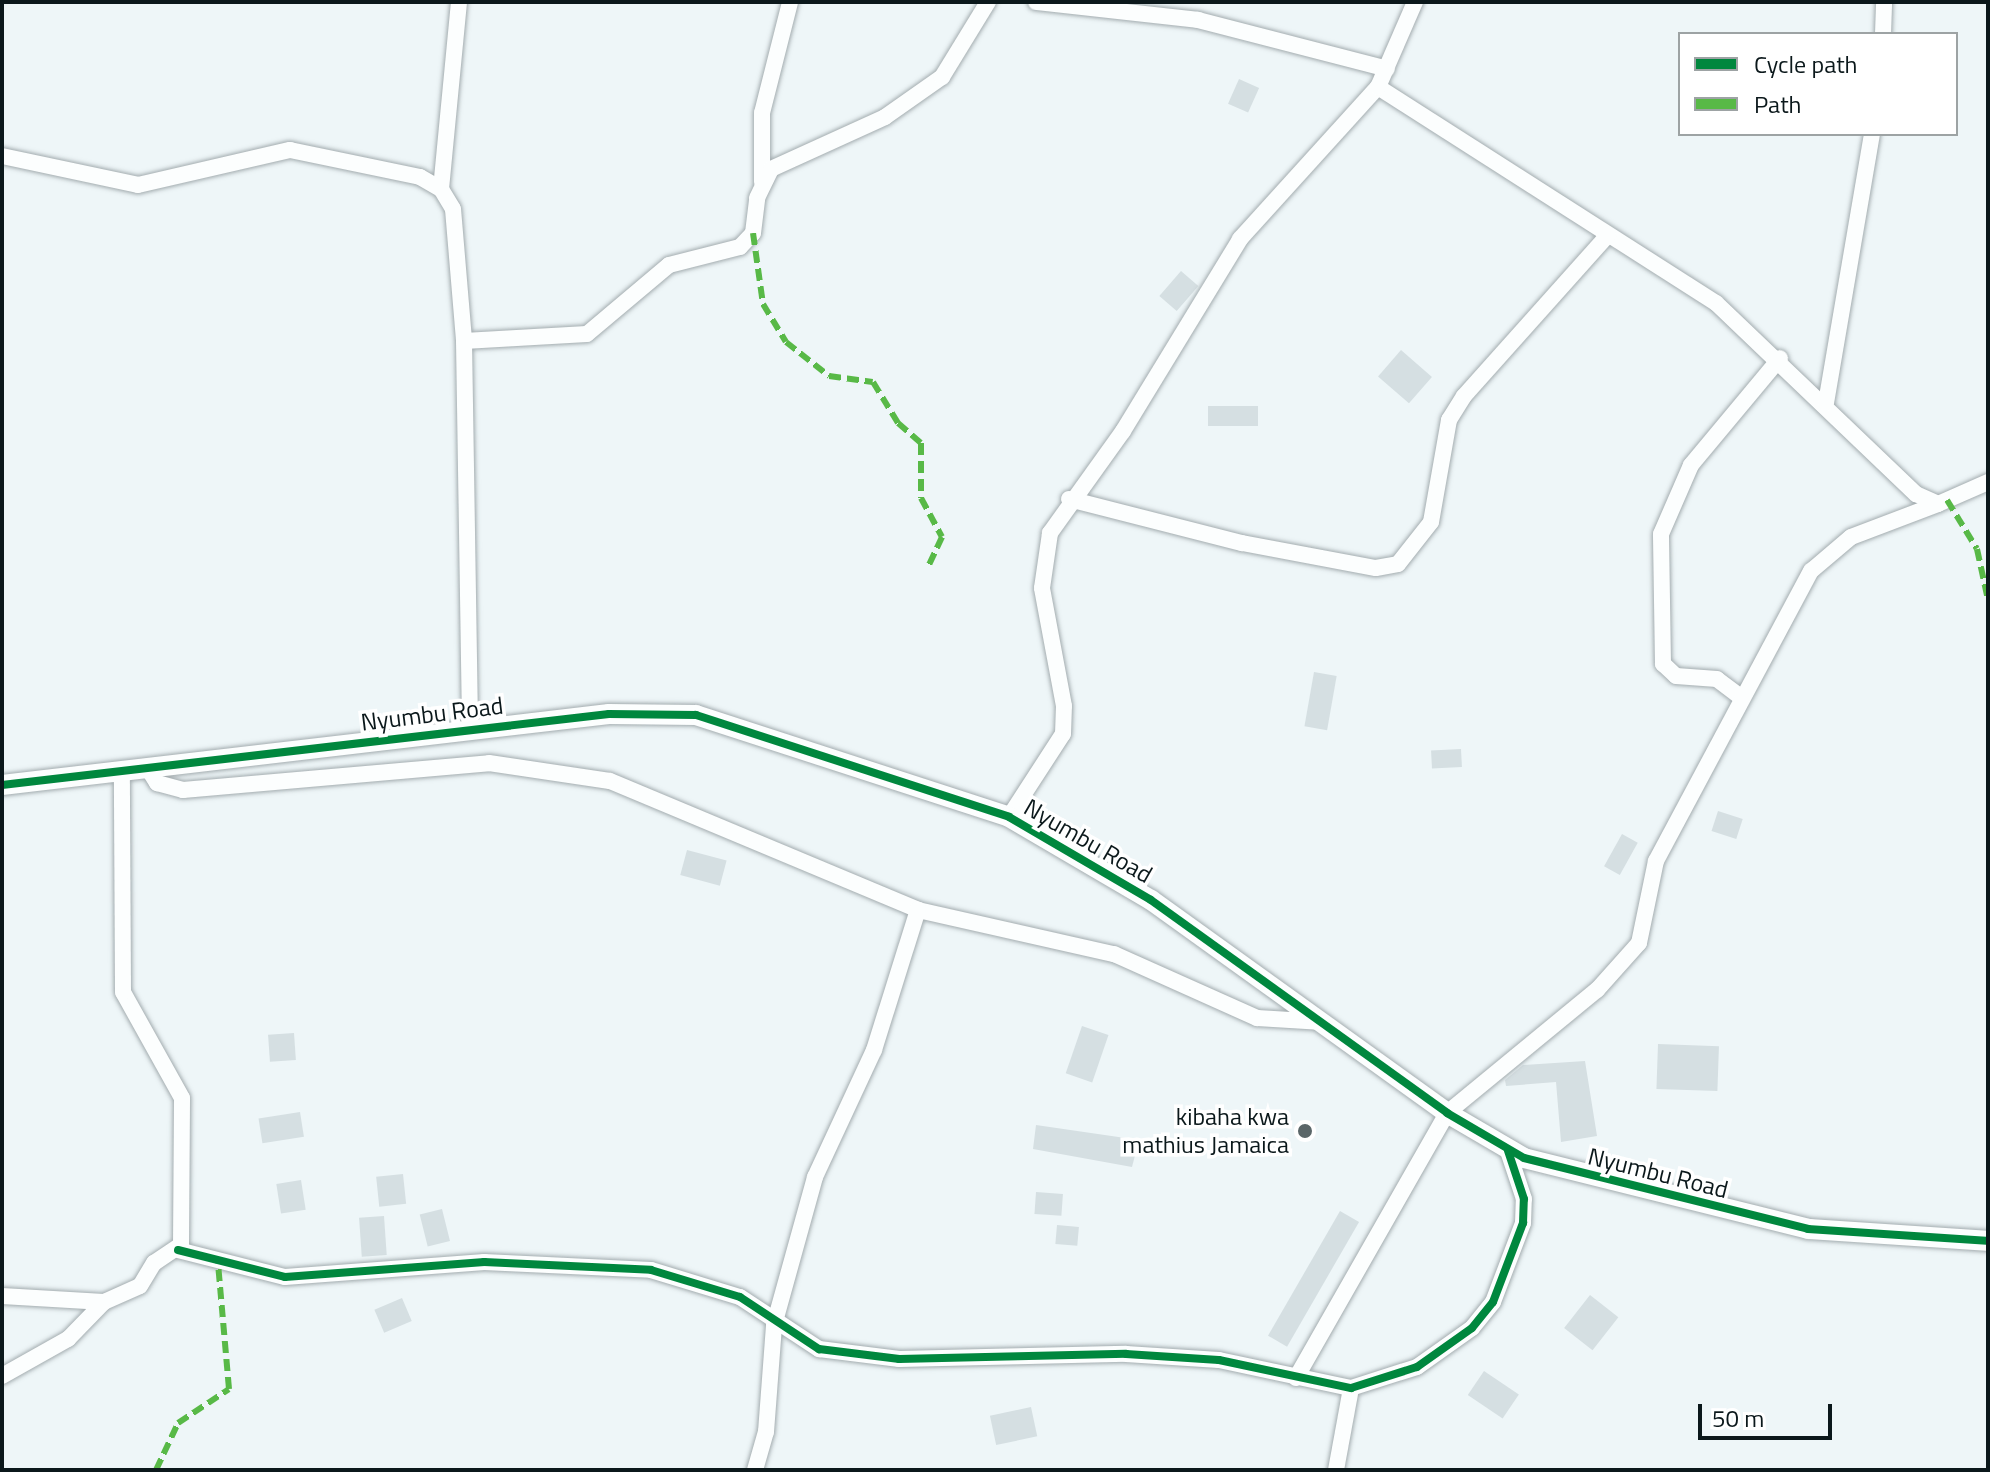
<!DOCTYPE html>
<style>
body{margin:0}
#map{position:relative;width:1990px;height:1472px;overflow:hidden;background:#eef6f8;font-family:"Titillium Web",sans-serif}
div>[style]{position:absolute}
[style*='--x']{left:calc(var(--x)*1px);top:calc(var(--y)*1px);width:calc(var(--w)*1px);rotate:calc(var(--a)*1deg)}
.building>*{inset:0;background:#d5dfe2;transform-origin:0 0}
.roads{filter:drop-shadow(0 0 2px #a3acaf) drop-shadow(0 0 2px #a3acaf)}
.minor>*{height:16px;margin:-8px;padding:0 8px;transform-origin:8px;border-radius:8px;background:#fcfefe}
.tertiary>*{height:20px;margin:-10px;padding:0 10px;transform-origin:10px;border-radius:10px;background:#fcfefe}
.quiet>*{height:6px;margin-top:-3px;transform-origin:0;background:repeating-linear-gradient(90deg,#58b947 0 12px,transparent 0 18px)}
.cycleway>*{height:8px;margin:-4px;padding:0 4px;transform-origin:4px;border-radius:4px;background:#00873e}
.dots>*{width:22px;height:22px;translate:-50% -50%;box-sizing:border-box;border:4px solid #fff;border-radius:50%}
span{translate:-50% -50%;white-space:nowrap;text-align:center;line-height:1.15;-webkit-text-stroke:7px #fff;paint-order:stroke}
.street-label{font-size:24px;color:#0b181b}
.poi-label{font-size:24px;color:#0b181b}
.right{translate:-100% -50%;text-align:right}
.frame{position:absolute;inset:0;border:4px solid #0b181b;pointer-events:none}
.legend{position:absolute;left:1678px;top:32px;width:280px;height:104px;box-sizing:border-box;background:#fff;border:2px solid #9da3a4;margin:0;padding:10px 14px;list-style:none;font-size:24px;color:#0b181b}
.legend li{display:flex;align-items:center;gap:16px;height:40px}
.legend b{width:40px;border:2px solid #9da3a4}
.scale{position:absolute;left:1698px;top:1404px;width:134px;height:36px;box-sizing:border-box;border:4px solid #0b181b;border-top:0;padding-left:10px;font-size:24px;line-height:28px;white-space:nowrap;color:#0b181b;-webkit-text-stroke:6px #fff;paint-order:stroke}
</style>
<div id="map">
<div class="building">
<i style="left:1239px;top:79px;width:22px;height:27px;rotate:24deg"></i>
<i style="left:1181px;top:271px;width:23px;height:33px;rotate:41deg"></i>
<i style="left:1401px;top:350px;width:41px;height:35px;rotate:41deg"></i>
<i style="left:1208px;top:406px;width:50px;height:20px"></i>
<i style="left:1314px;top:672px;width:23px;height:55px;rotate:10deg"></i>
<i style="left:1461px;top:749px;width:18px;height:30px;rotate:87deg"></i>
<i style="left:1718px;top:811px;width:26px;height:21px;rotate:18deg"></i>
<i style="left:1622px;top:834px;width:18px;height:37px;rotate:29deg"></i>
<i style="left:687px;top:850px;width:41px;height:26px;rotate:15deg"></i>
<i style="left:1082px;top:1026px;width:28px;height:50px;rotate:19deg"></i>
<i style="left:294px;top:1033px;width:27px;height:26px;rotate:86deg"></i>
<i style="left:1658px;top:1044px;width:61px;height:45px;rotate:2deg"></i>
<i style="clip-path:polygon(1585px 1061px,1597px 1136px,1561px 1142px,1556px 1082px,1506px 1086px,1505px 1080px,1523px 1065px)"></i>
<i style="left:300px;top:1112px;width:25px;height:42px;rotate:81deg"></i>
<i style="clip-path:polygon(1036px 1125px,1139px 1140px,1132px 1167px,1033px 1149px)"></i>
<i style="left:403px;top:1174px;width:30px;height:27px;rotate:84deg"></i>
<i style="left:301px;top:1180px;width:30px;height:25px;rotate:81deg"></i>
<i style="left:1036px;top:1192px;width:27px;height:22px;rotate:4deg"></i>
<i style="left:442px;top:1209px;width:33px;height:23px;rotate:76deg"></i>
<i style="left:1340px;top:1211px;width:22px;height:144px;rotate:30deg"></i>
<i style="left:384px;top:1216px;width:39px;height:25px;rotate:86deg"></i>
<i style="left:1057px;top:1225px;width:22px;height:19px;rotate:5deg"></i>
<i style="left:1590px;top:1295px;width:36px;height:42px;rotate:38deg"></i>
<i style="left:402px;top:1298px;width:25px;height:30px;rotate:67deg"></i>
<i style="left:1484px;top:1371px;width:42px;height:29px;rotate:34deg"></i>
<i style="left:1031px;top:1407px;width:30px;height:42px;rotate:78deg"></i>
</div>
<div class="roads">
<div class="minor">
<i style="--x:1036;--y:2;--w:163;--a:6.3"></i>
<i style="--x:1198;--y:20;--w:195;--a:14.5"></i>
<i style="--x:1883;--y:34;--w:32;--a:-88"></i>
<i style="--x:1378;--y:87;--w:401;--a:32.6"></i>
<i style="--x:1716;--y:303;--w:277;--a:43.7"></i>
<i style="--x:1916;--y:494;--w:24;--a:24"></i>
<i style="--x:1938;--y:504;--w:55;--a:-23.7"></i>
<i style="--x:2;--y:156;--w:139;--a:12"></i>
<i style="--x:138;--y:185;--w:156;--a:-13"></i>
<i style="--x:290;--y:150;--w:133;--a:11.7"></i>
<i style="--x:420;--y:177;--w:24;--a:30"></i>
<i style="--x:441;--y:189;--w:23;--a:59"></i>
<i style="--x:453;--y:209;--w:132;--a:85.2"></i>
<i style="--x:464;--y:341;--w:389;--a:89.1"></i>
<i style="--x:762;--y:182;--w:69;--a:-90"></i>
<i style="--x:762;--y:113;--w:114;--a:-75.8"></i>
<i style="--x:441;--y:189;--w:188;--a:-84.5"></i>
<i style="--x:464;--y:341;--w:123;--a:-3.3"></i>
<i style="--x:587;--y:334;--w:107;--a:-40.1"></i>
<i style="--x:669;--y:265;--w:73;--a:-14.2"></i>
<i style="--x:740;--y:247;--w:19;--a:-47"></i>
<i style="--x:753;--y:233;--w:35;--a:-83"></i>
<i style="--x:757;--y:198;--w:32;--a:-64"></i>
<i style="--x:771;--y:169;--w:125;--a:-24.5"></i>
<i style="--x:885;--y:117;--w:70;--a:-35.1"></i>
<i style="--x:942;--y:77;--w:88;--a:-58.5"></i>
<i style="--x:1826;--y:403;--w:273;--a:-80.3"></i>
<i style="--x:1069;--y:499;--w:179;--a:14.3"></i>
<i style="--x:1242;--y:543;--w:136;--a:10.6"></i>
<i style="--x:1376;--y:568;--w:22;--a:-10"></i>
<i style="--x:1398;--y:564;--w:53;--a:-51.8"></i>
<i style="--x:1431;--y:522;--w:104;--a:-80"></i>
<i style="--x:1449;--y:420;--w:28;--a:-58"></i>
<i style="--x:1464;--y:396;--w:216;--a:-48.2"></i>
<i style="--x:1742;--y:698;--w:31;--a:-143"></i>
<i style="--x:1717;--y:679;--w:41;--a:-175.8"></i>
<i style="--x:1676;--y:676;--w:18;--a:-137"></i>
<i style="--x:1663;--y:664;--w:130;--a:-90.9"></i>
<i style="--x:1661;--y:534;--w:75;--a:-66.5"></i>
<i style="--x:1691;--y:465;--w:139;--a:-50.2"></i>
<i style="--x:147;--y:767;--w:19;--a:58"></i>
<i style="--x:157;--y:783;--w:27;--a:15"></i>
<i style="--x:183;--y:790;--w:307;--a:-5"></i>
<i style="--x:489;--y:763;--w:122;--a:8.5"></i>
<i style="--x:610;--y:781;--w:334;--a:22.7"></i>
<i style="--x:918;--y:910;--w:201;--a:12.7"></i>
<i style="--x:1114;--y:954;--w:157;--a:24.1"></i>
<i style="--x:1257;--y:1018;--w:66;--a:3.5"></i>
<i style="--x:1009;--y:817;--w:99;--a:-57"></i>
<i style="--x:1063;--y:734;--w:28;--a:-88"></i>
<i style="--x:1064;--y:706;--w:120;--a:-100.6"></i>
<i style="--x:1042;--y:588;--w:56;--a:-81.7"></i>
<i style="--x:1050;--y:533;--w:125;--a:-54.4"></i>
<i style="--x:1123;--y:431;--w:225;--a:-58.6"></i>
<i style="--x:1240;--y:239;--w:205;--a:-47.8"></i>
<i style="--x:1378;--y:87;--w:93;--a:-66.5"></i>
<i style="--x:178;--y:1250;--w:110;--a:14.2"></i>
<i style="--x:285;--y:1277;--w:200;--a:-4.3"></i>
<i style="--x:484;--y:1262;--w:167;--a:2.7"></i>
<i style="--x:651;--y:1270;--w:93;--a:16.9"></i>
<i style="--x:740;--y:1297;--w:95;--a:33.4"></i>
<i style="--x:819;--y:1349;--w:81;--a:7.1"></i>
<i style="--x:899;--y:1359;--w:227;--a:-1.3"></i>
<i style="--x:1126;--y:1354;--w:93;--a:3.7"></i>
<i style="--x:1219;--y:1360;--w:135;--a:12"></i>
<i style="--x:1351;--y:1388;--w:69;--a:-17.7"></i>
<i style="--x:1417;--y:1367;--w:67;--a:-35.3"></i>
<i style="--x:1472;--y:1328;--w:33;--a:-51"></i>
<i style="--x:1493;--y:1302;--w:85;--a:-69.2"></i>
<i style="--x:1523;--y:1223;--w:24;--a:-88"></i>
<i style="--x:1524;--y:1199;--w:51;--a:-108.4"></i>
<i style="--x:2;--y:1296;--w:102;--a:3.4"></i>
<i style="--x:2;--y:1376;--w:76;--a:-29.3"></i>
<i style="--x:68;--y:1339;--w:52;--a:-45.8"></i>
<i style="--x:104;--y:1302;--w:39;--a:-24"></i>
<i style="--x:140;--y:1286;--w:27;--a:-59"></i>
<i style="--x:154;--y:1263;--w:32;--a:-34"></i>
<i style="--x:181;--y:1245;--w:147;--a:-89.6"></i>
<i style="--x:182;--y:1098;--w:121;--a:-119.1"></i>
<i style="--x:123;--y:992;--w:220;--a:-90.3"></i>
<i style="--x:1296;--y:1378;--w:305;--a:-60.3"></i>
<i style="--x:1447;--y:1113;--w:194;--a:-39.4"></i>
<i style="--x:1597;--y:990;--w:63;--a:-48.2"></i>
<i style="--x:1639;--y:943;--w:84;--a:-78.3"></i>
<i style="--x:1656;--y:861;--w:329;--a:-61.9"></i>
<i style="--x:1811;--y:571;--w:52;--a:-40.4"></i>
<i style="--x:1851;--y:537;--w:93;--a:-20.8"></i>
<i style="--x:755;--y:1470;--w:40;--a:-74"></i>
<i style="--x:766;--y:1432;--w:107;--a:-85.7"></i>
<i style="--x:774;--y:1325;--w:154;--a:-74.5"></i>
<i style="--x:815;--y:1177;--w:140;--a:-65.1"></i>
<i style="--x:874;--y:1050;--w:147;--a:-72.6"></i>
<i style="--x:1336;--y:1470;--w:83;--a:-79.6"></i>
</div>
<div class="tertiary">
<i style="--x:2;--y:785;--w:611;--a:-6.67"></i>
<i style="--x:609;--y:714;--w:87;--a:0.7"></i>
<i style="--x:696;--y:715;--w:329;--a:18"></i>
<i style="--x:1009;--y:817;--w:164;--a:30.3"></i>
<i style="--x:1151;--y:900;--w:365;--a:35.7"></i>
<i style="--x:1447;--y:1113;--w:89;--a:30.3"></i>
<i style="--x:1524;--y:1158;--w:293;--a:14"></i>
<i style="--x:1808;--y:1229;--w:180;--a:3.8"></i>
</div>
</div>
<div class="quiet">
<i style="--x:753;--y:233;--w:72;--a:82"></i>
<i style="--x:763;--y:304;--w:44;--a:58.8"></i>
<i style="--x:786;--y:342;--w:55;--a:38.3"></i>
<i style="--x:829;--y:376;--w:44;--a:7.8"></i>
<i style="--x:873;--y:382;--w:48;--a:58.6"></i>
<i style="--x:898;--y:423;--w:30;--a:41"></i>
<i style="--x:921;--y:443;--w:55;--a:90"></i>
<i style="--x:921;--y:498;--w:44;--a:61.7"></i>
<i style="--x:942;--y:537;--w:31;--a:115"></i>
<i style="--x:1947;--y:500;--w:57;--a:58.5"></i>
<i style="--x:1977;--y:549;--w:52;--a:77.8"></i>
<i style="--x:156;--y:1470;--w:52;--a:-64.9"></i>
<i style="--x:178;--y:1423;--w:61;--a:-33.7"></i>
<i style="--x:229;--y:1389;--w:126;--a:-95"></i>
</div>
<div class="cycleway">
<i style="--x:2;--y:785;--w:611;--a:-6.67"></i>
<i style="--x:609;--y:714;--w:87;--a:0.7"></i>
<i style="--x:696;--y:715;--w:329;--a:18"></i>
<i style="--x:1009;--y:817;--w:164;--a:30.3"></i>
<i style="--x:1151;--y:900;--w:365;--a:35.7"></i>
<i style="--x:1447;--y:1113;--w:89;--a:30.3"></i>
<i style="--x:1524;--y:1158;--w:293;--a:14"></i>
<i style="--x:1808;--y:1229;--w:180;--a:3.8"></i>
<i style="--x:178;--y:1250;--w:110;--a:14.2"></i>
<i style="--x:285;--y:1277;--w:200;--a:-4.3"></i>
<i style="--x:484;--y:1262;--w:167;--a:2.7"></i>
<i style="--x:651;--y:1270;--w:93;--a:16.9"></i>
<i style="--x:740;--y:1297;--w:95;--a:33.4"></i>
<i style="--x:819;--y:1349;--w:81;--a:7.1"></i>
<i style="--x:899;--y:1359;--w:227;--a:-1.3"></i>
<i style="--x:1126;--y:1354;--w:93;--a:3.7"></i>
<i style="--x:1219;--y:1360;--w:135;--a:12"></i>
<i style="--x:1351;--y:1388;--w:69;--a:-17.7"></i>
<i style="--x:1417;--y:1367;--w:67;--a:-35.3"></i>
<i style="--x:1472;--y:1328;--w:33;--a:-51"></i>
<i style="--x:1493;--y:1302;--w:85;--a:-69.2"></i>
<i style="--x:1523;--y:1223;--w:24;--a:-88"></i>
<i style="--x:1524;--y:1199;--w:51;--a:-108.4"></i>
</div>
<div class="dots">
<i style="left:1305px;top:1131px;background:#5a6668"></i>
</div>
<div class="street-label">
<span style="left:432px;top:714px;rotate:-7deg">Nyumbu Road</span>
<span style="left:1088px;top:841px;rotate:30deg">Nyumbu Road</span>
<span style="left:1658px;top:1173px;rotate:14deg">Nyumbu Road</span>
</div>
<div class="poi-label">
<span class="right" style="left:1289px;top:1131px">kibaha kwa<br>mathius Jamaica</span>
</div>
<div class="frame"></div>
<ul class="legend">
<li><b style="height:10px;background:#00873e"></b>Cycle path</li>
<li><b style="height:10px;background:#58b947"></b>Path</li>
</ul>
<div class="scale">50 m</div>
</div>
